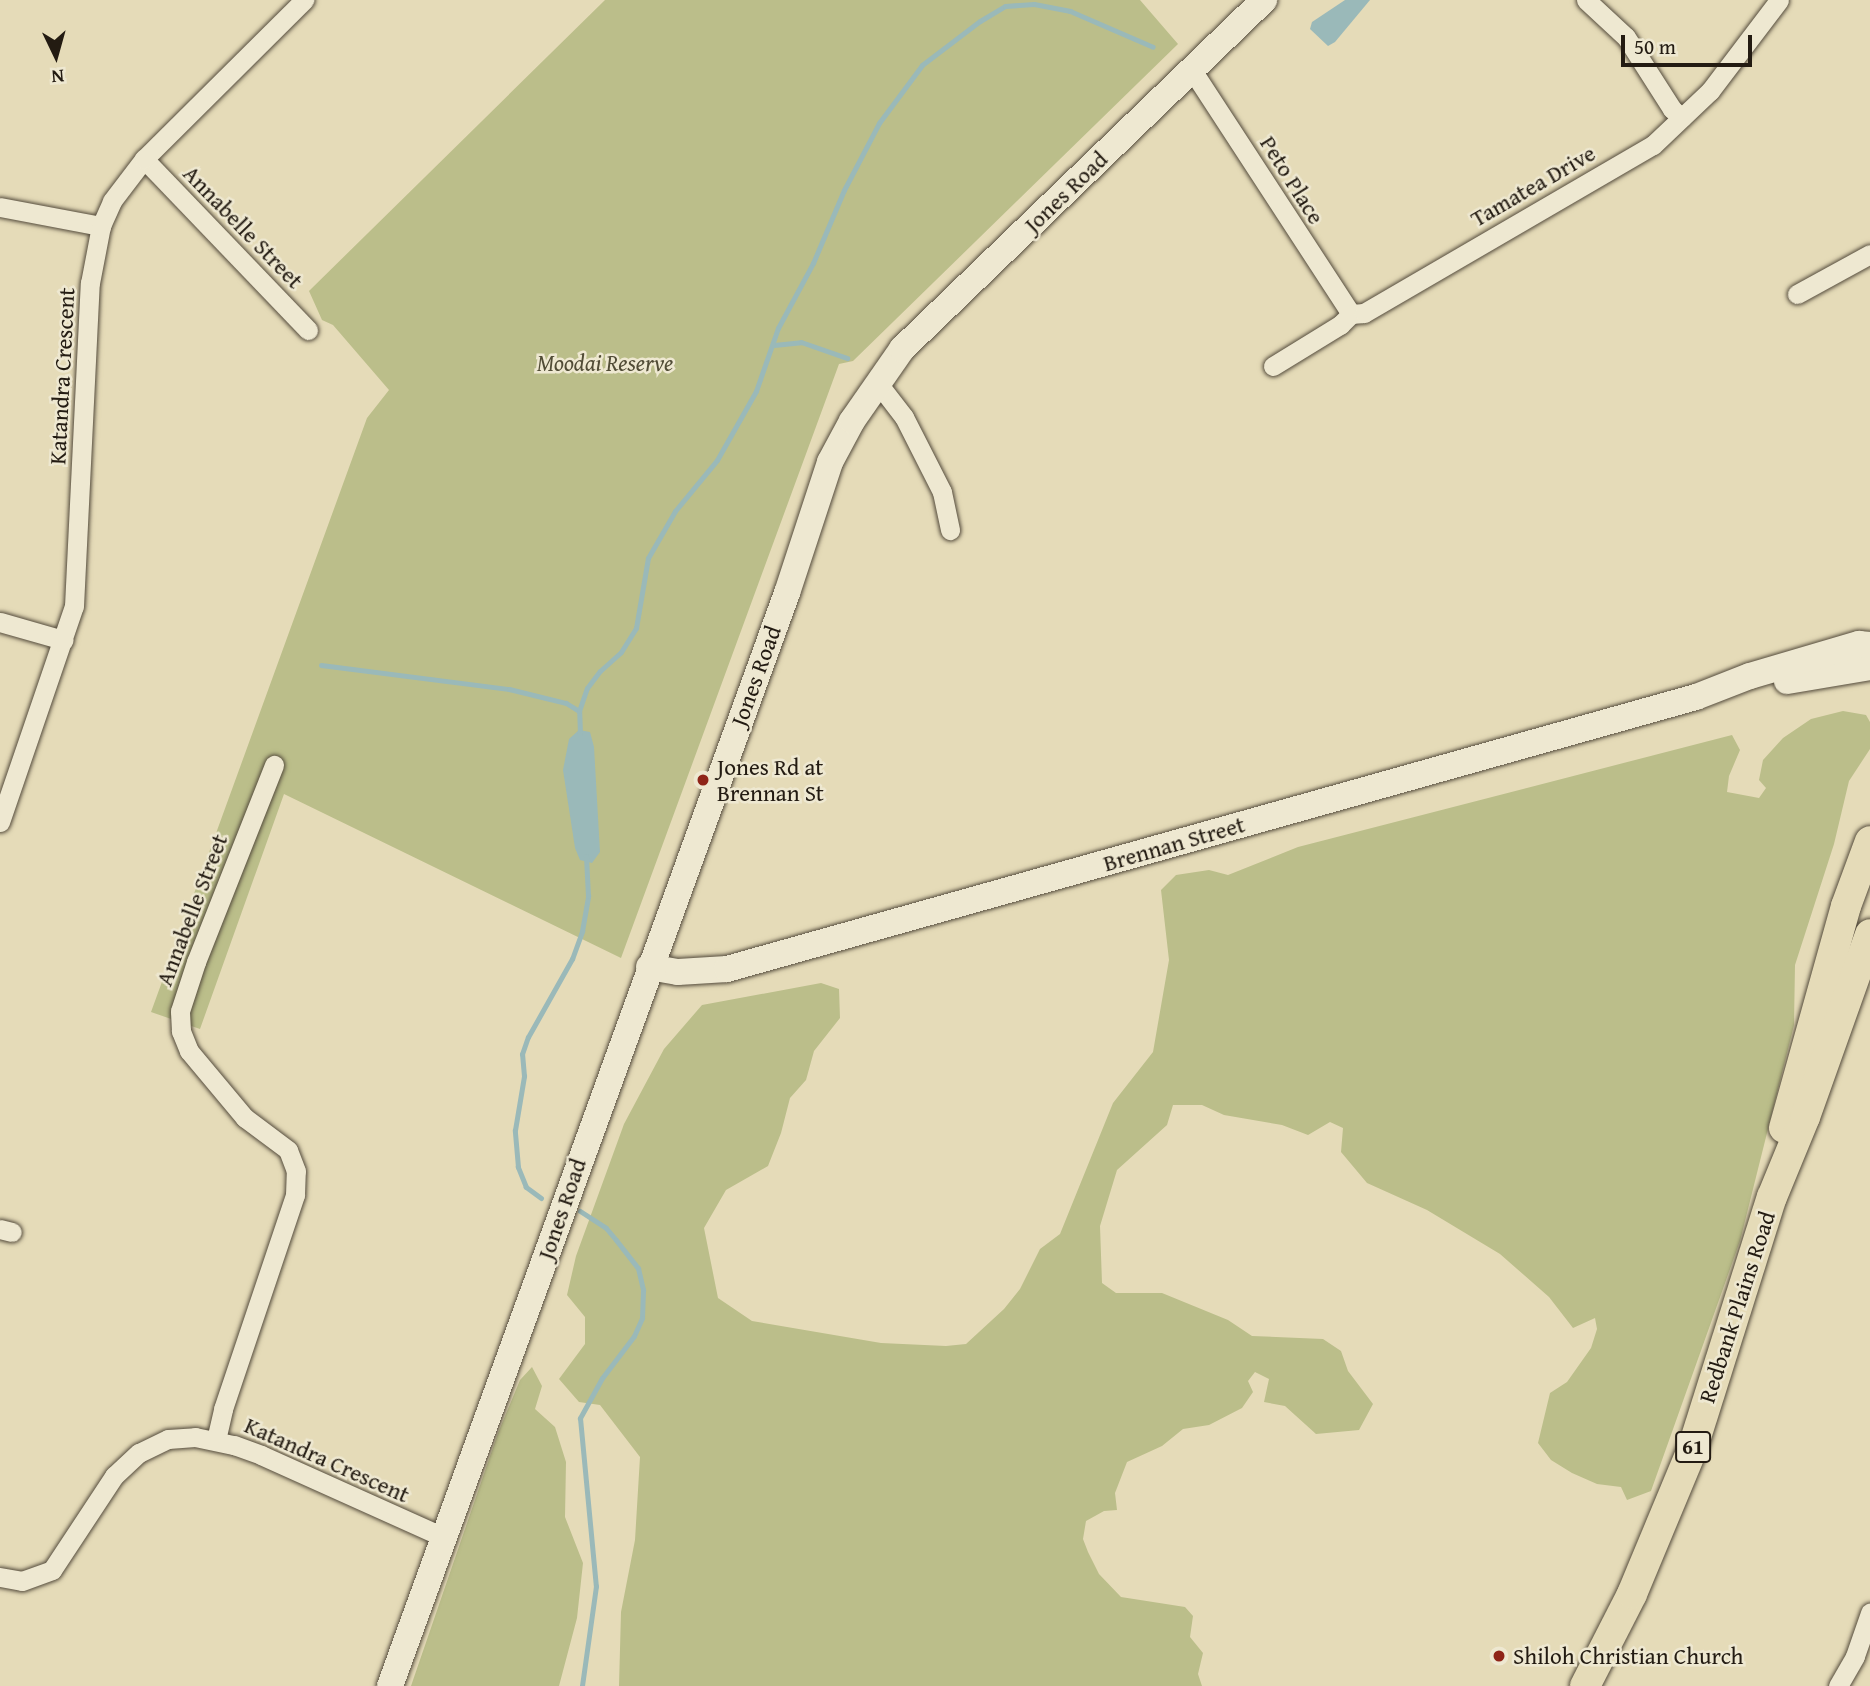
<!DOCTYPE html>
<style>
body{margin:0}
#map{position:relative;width:1870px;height:1686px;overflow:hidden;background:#e5dbb8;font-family:"Gentium Book Plus",serif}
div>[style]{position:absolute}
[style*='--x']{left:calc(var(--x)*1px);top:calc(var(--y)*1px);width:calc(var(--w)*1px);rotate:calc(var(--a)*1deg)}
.green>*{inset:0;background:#bbbe8a}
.water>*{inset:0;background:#9ab9b9}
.stream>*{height:5px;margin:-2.5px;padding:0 2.5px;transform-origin:2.5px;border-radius:2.5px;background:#9ab9b9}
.roads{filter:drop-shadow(0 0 2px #544b3c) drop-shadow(0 0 2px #544b3c)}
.street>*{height:19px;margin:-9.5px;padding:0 9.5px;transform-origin:9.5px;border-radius:9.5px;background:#eee8d1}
.secondary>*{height:26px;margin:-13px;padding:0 13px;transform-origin:13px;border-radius:13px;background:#eee8d1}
.primary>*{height:30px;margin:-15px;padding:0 15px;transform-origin:15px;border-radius:15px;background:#e5dbb8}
.dots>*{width:19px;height:19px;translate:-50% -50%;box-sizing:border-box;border:4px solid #eee8d1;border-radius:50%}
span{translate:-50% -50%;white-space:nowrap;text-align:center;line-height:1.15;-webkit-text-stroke:5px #eee8d1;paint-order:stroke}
.shield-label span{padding:2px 5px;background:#eee8d1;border:2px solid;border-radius:5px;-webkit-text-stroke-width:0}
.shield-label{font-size:21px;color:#231b12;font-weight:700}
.street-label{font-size:23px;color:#231b12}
.park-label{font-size:23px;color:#514c36;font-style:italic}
.poi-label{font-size:23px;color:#231b12}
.left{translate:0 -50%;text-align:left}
.north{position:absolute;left:21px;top:21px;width:70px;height:70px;-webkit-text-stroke:5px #eee8d1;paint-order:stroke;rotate:175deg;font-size:19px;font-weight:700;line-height:28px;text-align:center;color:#231b12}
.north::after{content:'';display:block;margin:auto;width:24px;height:32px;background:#231b12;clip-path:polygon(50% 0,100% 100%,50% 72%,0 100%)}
.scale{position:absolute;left:1621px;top:35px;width:131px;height:32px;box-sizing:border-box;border:4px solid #231b12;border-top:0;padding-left:9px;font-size:21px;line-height:24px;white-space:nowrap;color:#231b12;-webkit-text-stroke:5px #eee8d1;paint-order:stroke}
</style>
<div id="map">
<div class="green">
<i style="clip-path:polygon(605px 0,1140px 0,1178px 44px,853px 361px,839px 364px,621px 958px,284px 794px,200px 1029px,151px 1012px,367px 418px,389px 390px,333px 325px,322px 320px,309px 291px)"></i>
<i style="clip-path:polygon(1843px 711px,1866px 715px,1870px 722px,1870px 749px,1849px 781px,1834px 844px,1795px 965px,1794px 1025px,1740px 1241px,1651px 1491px,1627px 1500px,1621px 1487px,1597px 1484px,1572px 1473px,1551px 1460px,1538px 1443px,1550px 1393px,1567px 1382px,1591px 1348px,1597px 1329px,1595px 1318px,1573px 1328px,1549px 1297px,1500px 1254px,1427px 1210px,1367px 1183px,1341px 1152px,1343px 1128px,1330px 1122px,1308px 1135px,1282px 1125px,1224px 1115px,1202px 1105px,1173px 1105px,1167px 1125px,1117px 1170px,1100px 1226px,1102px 1283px,1116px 1293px,1162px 1293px,1228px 1320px,1252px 1336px,1323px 1339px,1341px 1351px,1348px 1371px,1373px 1404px,1359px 1430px,1316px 1434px,1285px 1406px,1264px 1402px,1269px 1379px,1255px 1372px,1248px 1381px,1253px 1392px,1242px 1408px,1209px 1425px,1183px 1429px,1162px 1446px,1127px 1462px,1115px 1493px,1117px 1510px,1104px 1511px,1086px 1521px,1083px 1539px,1088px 1552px,1099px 1574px,1121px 1597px,1185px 1607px,1193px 1616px,1190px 1637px,1203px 1653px,1198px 1674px,1202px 1686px,619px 1686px,621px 1612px,635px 1540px,640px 1457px,600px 1405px,579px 1402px,559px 1379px,585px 1344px,585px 1317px,567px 1295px,576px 1256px,624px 1124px,664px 1049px,702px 1005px,821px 983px,839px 989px,840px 1018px,814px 1051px,806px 1080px,790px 1098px,781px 1133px,768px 1166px,726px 1190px,704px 1228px,718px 1298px,752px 1321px,881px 1343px,946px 1346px,966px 1344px,1004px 1309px,1020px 1289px,1040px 1249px,1060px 1234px,1113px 1103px,1153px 1052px,1169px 960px,1161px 890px,1176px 875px,1209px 870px,1228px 875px,1298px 847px,1732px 735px,1740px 750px,1729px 776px,1727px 792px,1759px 798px,1766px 788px,1759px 780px,1763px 760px,1783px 738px,1811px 719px)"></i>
<i style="clip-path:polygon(532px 1367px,542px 1386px,535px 1409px,555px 1427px,566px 1462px,565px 1517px,583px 1563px,577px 1618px,559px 1686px,411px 1686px,498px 1433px,520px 1380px)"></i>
</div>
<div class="water">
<i style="clip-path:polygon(1345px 0,1370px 0,1335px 42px,1328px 46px,1310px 29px,1312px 22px)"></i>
<i style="clip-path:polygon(579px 730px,590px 732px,594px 747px,600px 852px,592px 863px,580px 860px,575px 848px,563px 770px,569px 739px)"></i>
</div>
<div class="stream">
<i style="--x:774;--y:345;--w:27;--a:-6"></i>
<i style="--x:801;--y:342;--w:49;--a:19.2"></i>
<i style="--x:321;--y:665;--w:190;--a:7.3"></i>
<i style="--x:509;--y:689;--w:59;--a:13.8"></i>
<i style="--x:566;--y:703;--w:15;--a:32"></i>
<i style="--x:580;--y:734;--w:23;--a:-92"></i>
<i style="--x:579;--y:711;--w:24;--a:-71"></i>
<i style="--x:587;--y:688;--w:21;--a:-53"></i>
<i style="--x:600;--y:671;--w:28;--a:-42"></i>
<i style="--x:621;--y:652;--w:28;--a:-58"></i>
<i style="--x:636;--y:628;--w:71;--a:-80.3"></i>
<i style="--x:648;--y:558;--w:54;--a:-60.1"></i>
<i style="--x:675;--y:511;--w:66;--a:-50.5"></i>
<i style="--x:717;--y:460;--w:79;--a:-60.5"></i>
<i style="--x:756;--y:391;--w:67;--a:-70.8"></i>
<i style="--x:778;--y:328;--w:74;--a:-61.7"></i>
<i style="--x:813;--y:263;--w:79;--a:-67"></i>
<i style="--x:844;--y:190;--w:76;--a:-62.4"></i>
<i style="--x:879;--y:123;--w:72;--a:-53.4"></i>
<i style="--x:922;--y:65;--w:73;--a:-37.2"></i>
<i style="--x:980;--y:21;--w:29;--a:-31"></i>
<i style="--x:1005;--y:6;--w:29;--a:-4"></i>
<i style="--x:1034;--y:4;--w:37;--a:11"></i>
<i style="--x:1070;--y:11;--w:90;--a:23.4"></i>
<i style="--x:541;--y:1198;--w:19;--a:-144"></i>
<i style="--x:526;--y:1187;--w:22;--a:-112"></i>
<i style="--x:518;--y:1167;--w:37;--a:-95"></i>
<i style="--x:515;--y:1130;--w:55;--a:-80.5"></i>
<i style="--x:524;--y:1076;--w:22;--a:-95"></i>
<i style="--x:522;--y:1054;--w:18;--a:-71"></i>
<i style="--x:528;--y:1037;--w:90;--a:-60.6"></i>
<i style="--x:572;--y:959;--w:30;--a:-70"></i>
<i style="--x:582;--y:931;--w:36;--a:-80"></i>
<i style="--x:588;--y:896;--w:40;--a:-92.9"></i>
<i style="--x:580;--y:1211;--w:31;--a:33"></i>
<i style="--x:606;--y:1228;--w:16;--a:50"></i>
<i style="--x:616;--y:1240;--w:36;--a:52"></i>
<i style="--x:638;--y:1268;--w:23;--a:77"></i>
<i style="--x:643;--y:1290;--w:28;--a:92"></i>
<i style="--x:642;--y:1318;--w:20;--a:114"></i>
<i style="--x:634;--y:1336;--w:53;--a:127.3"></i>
<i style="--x:602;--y:1378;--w:46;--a:118.8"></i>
<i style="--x:580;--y:1418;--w:169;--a:84.6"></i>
<i style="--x:596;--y:1586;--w:101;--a:98"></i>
</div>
<div class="roads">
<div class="street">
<i style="--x:1586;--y:0;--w:54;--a:42.8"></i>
<i style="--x:1626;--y:37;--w:85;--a:57.4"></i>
<i style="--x:1672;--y:109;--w:13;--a:42"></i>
<i style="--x:1192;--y:70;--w:291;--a:56.9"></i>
<i style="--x:144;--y:159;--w:237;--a:46.2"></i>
<i style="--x:0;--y:207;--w:103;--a:10.7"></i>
<i style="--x:1797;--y:294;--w:83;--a:-28.7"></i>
<i style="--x:1273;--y:366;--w:79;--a:-31.5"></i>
<i style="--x:1340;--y:325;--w:16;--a:-45"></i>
<i style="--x:1351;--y:314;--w:13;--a:-4"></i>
<i style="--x:1364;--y:313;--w:334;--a:-30.2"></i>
<i style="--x:1653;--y:145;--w:79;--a:-43.5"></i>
<i style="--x:1710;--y:91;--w:114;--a:-52.8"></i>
<i style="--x:877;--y:382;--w:44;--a:52.4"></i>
<i style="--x:904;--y:417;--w:84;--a:63.1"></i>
<i style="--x:942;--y:492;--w:39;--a:78"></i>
<i style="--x:0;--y:622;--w:66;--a:15.9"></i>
<i style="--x:0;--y:822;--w:228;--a:-71.1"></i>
<i style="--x:74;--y:606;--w:323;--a:-87.2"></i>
<i style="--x:90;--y:283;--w:58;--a:-79.1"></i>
<i style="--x:101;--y:226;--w:27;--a:-66"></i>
<i style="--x:112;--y:201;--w:53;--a:-52.7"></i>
<i style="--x:144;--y:159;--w:226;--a:-44.8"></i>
<i style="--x:0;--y:1229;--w:12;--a:14"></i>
<i style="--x:216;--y:1440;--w:32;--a:-77"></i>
<i style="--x:223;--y:1409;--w:226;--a:-71.4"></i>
<i style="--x:295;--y:1195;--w:24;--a:-88"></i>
<i style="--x:296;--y:1171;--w:22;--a:-111"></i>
<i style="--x:288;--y:1150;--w:54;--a:-143.3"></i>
<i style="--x:245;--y:1118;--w:87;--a:-129.9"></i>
<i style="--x:189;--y:1051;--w:22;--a:-112"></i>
<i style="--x:181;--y:1031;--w:20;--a:-93"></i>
<i style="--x:180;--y:1011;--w:52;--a:-71.9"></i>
<i style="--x:196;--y:962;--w:212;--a:-68.4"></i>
<i style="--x:0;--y:1577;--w:22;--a:10"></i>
<i style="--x:22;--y:1581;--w:32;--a:-20"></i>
<i style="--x:52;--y:1570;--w:113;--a:-56.6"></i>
<i style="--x:114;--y:1476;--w:34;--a:-43"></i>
<i style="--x:139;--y:1453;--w:32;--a:-26"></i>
<i style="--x:168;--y:1439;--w:27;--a:-4"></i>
<i style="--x:195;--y:1437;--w:40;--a:12"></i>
<i style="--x:234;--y:1445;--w:29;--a:20"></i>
<i style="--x:261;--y:1455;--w:203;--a:24.2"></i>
<i style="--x:1838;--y:1686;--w:34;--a:-60"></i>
<i style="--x:1855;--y:1656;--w:46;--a:-70.8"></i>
</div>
<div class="secondary">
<i style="--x:1787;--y:681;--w:84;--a:-9.6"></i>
<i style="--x:649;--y:967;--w:29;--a:10"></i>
<i style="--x:678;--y:972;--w:49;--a:-3.5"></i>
<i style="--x:727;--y:969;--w:1006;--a:-15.68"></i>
<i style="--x:1696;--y:697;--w:58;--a:-21.3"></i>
<i style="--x:1750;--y:676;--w:114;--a:-16.4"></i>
<i style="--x:1859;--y:644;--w:11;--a:5"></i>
<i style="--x:390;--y:1686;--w:1163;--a:-70.04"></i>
<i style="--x:787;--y:593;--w:138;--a:-71.8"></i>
<i style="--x:830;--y:462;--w:47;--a:-61.8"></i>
<i style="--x:852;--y:421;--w:88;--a:-55.2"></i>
<i style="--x:902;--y:349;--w:503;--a:-43.95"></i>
</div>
<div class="primary">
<i style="--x:1784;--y:1128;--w:230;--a:-74.4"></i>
<i style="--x:1846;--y:906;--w:69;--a:-69.7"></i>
<i style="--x:1585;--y:1686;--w:103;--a:-62.9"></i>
<i style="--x:1632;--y:1594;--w:156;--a:-67.4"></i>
<i style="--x:1692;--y:1450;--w:265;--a:-72.5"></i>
<i style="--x:1772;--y:1197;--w:87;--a:-67.6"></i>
<i style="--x:1805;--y:1117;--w:194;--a:-70.4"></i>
</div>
</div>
<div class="dots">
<i style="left:703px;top:780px;background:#8f2418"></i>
<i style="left:1499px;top:1656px;background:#8f2418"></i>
</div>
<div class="shield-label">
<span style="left:1693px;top:1447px">61</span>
</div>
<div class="street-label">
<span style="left:1292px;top:180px;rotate:58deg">Peto Place</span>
<span style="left:1533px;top:186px;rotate:-30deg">Tamatea Drive</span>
<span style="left:1066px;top:192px;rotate:-44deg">Jones Road</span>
<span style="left:243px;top:227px;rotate:46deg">Annabelle Street</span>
<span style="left:62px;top:376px;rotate:-87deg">Katandra Crescent</span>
<span style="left:756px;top:676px;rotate:-70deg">Jones Road</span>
<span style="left:1174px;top:844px;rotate:-16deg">Brennan Street</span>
<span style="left:192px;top:910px;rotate:-69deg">Annabelle Street</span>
<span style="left:562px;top:1209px;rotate:-71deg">Jones Road</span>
<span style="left:1737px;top:1307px;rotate:-72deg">Redbank Plains Road</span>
<span style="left:327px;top:1460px;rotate:24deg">Katandra Crescent</span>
</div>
<div class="park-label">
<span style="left:605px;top:363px">Moodai Reserve</span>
</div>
<div class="poi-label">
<span class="left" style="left:717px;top:780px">Jones Rd at<br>Brennan St</span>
<span class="left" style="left:1513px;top:1656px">Shiloh Christian Church</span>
</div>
<div class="north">N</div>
<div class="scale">50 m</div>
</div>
